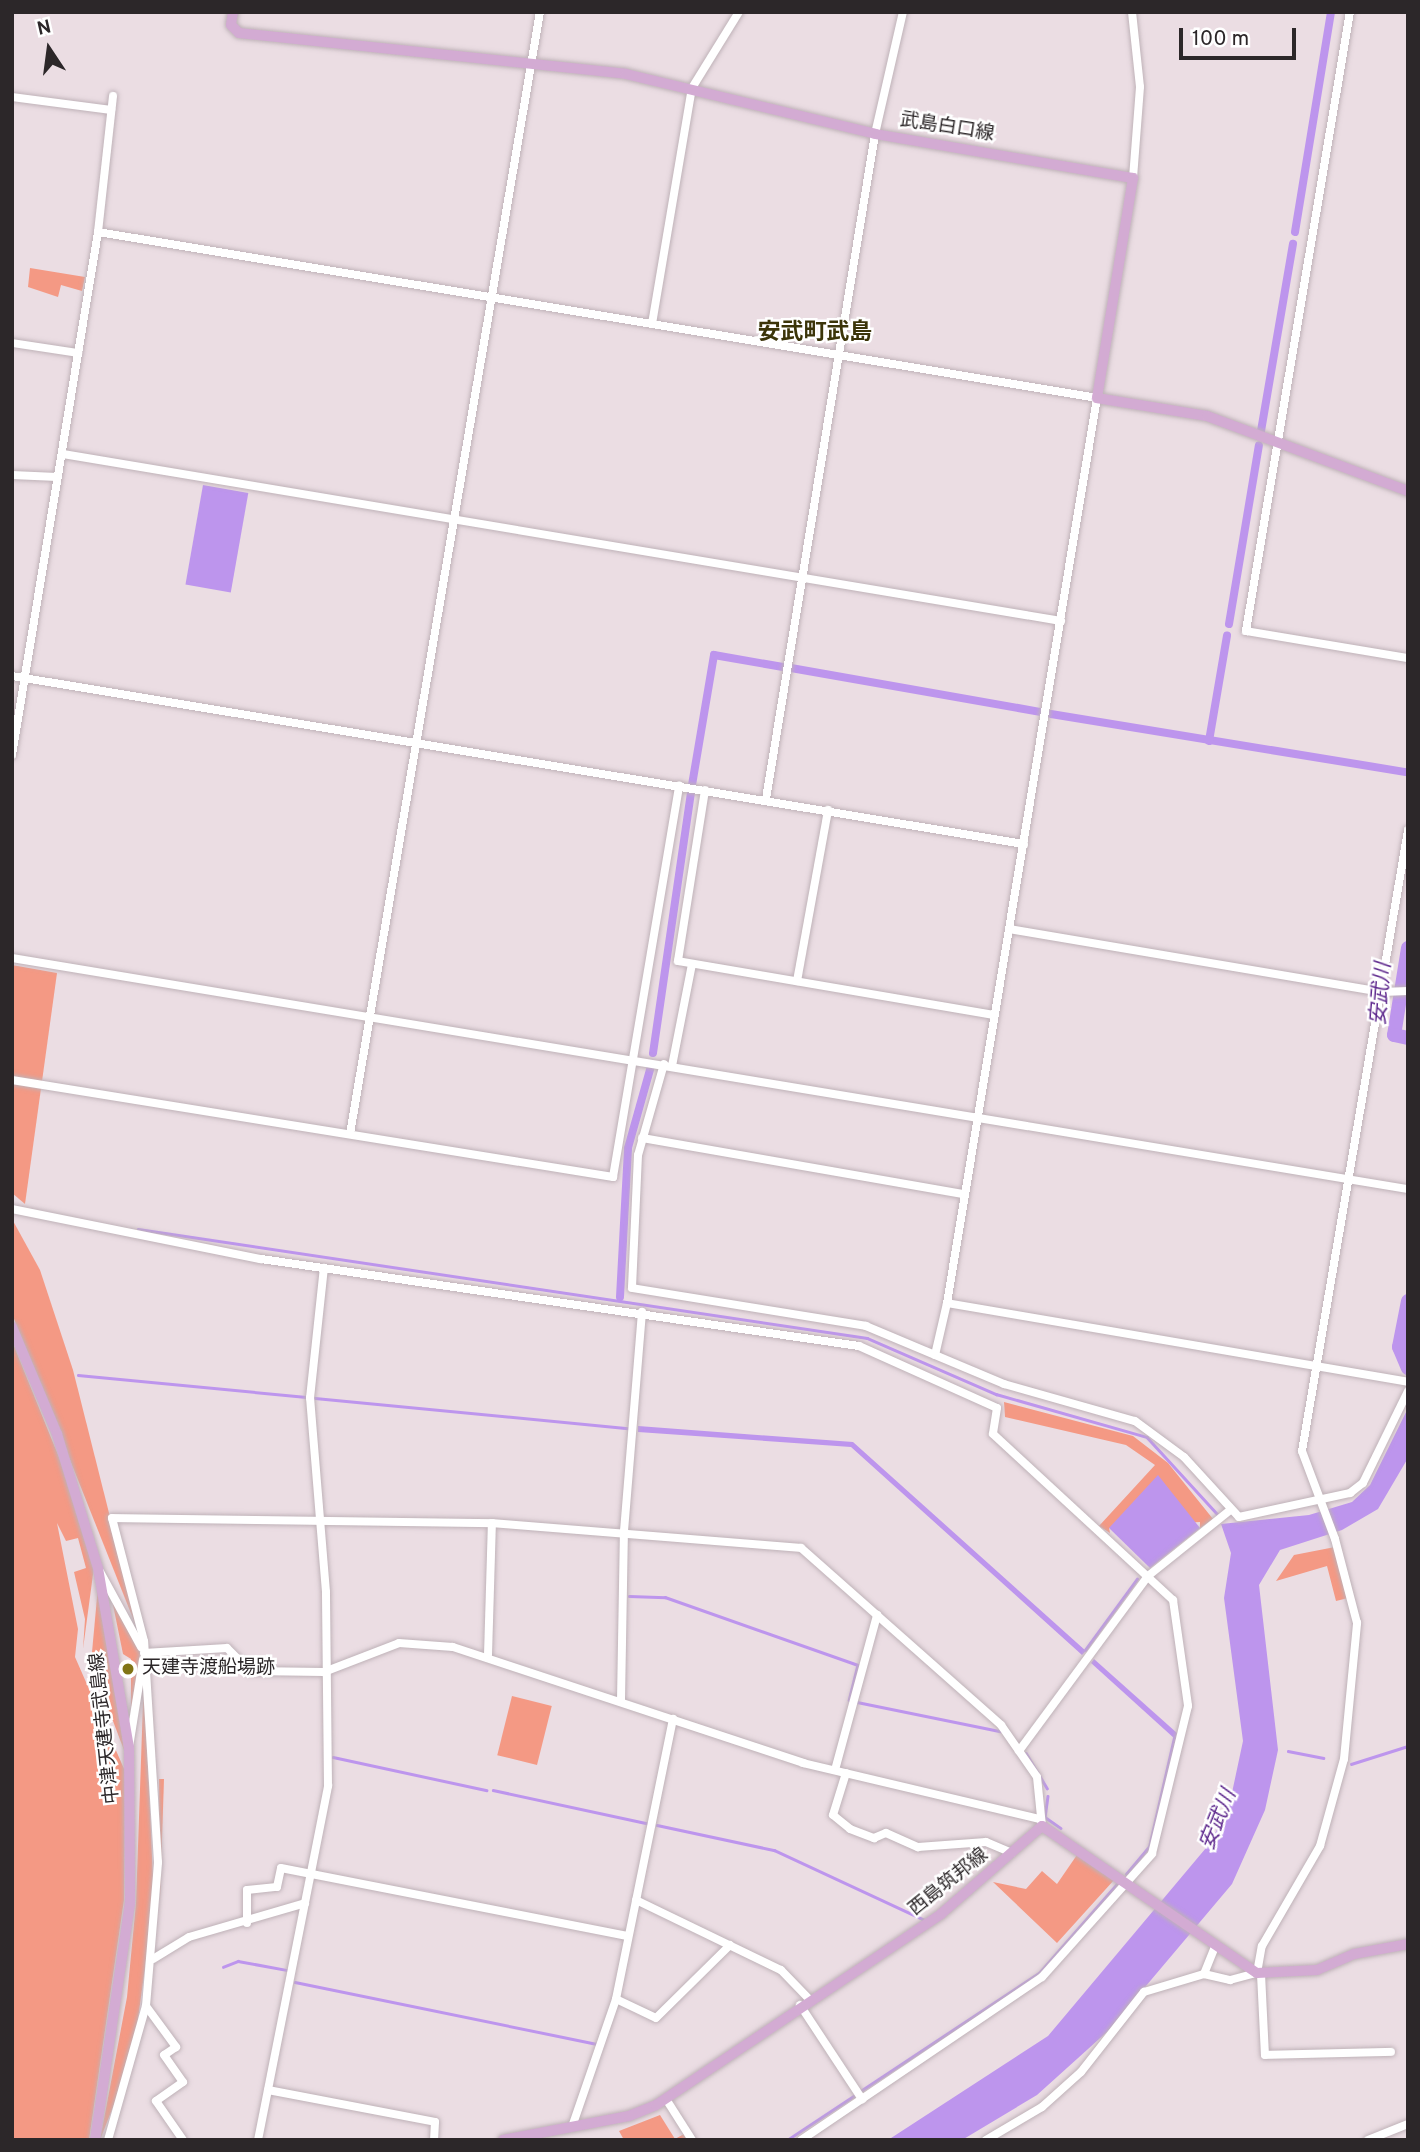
<!DOCTYPE html>
<meta charset="utf-8">
<style>
body{margin:0}
#map{position:relative;width:1420px;height:2152px;overflow:hidden;background:#ebdde3;font-family:Overpass,"Noto Sans JP",sans-serif}
div>[style]{position:absolute}
[style*='--x']{left:calc(var(--x)*1px);top:calc(var(--y)*1px);width:calc(var(--w)*1px);rotate:calc(var(--a)*1deg)}
.green>*{inset:0;background:#f49984;transform-origin:0 0}
.water>*{inset:0;background:#bd95ed;transform-origin:0 0}
.stream>*{height:2.5px;margin:-1.25px;padding:0 1.25px;transform-origin:1.25px;border-radius:1.25px;background:#bd95ed}
.canal>*{height:8px;margin:-4px;padding:0 4px;transform-origin:4px;border-radius:4px;background:#bd95ed}
.river>*{height:14px;margin:-7px;padding:0 7px;transform-origin:7px;border-radius:7px;background:#bd95ed}
.roads{filter:drop-shadow(0 0 2px #bfb2b8) drop-shadow(0 0 2px #bfb2b8)}
.minor>*{height:8px;margin:-4px;padding:0 4px;transform-origin:4px;border-radius:4px;background:#fff}
.major>*{height:10px;margin:-5px;padding:0 5px;transform-origin:5px;border-radius:5px;background:#d3abd3}
.dots>*{width:19px;height:19px;translate:-50% -50%;box-sizing:border-box;border:4px solid #fff;border-radius:50%}
span{translate:-50% -50%;white-space:nowrap;text-align:center;line-height:1.15;-webkit-text-stroke:5px #fff;paint-order:stroke}
.street-label{font-size:19px;color:#2c2729}
.poi-label{font-size:19px;color:#2c2729}
.left{translate:0 -50%;text-align:left}
.water-label{font-size:21px;color:#5d278c;font-style:italic}
.quarter-label{font-size:23px;color:#3b3409;font-weight:700}
.frame{position:absolute;inset:0;border:14px solid #2c2729;pointer-events:none}
.north{position:absolute;left:14px;top:14px;width:70px;height:70px;-webkit-text-stroke:5px #fff;paint-order:stroke;rotate:347deg;font-size:19px;font-weight:700;line-height:28px;text-align:center;color:#2c2729}
.north::after{content:'';display:block;margin:auto;width:24px;height:32px;background:#2c2729;clip-path:polygon(50% 0,100% 100%,50% 72%,0 100%)}
.scale{position:absolute;left:1179px;top:28px;width:117px;height:32px;box-sizing:border-box;border:4px solid #2c2729;border-top:0;padding-left:9px;font-size:21px;line-height:24px;white-space:nowrap;color:#2c2729;-webkit-text-stroke:5px #fff;paint-order:stroke}
</style>
<div id="map">
<div class="green">
<i style="clip-path:polygon(30px 268px,85px 277px,82px 291px,61px 285px,58px 297px,28px 287px)"></i>
<i style="clip-path:polygon(12px 965px,57px 973px,25px 1204px,12px 1193px)"></i>
<i style="clip-path:polygon(12px 1219px,40px 1270px,73px 1370px,140px 1636px,12px 1314px)"></i>
<i style="clip-path:polygon(12px 1341px,73px 1492px,94px 1567px,83px 1649px,85px 1619px,74px 1572px,86px 1568px,78px 1538px,66px 1541px,57px 1523px,78px 1629px,75px 1657px,125px 1771px,124px 1900px,89px 2140px,12px 2140px)"></i>
<i style="clip-path:polygon(1004px 1402px,1133px 1436px,1168px 1463px,1213px 1519px,1200px 1528px,1200px 1522px,1109px 1528px,1110px 1533px,1099px 1526px,1155px 1465px,1126px 1445px,1005px 1417px)"></i>
<i style="clip-path:polygon(1335px 1547px,1348px 1598px,1336px 1601px,1327px 1566px,1276px 1581px,1294px 1555px)"></i>
<i style="clip-path:polygon(98px 1587px,112px 1662px,124px 1750px,91px 1663px)"></i>
<i style="clip-path:polygon(111px 1595px,140px 1653px,131px 1728px,131px 1659px,123px 1654px)"></i>
<i style="clip-path:polygon(144px 1675px,154px 1901px,133px 2056px,100px 2140px,127px 1997px,136px 1903px)"></i>
<i style="left:512px;top:1696px;width:41px;height:61px;rotate:14deg"></i>
<i style="clip-path:polygon(159px 1779px,164px 1779px,160px 1899px)"></i>
<i style="clip-path:polygon(1079px 1852px,1114px 1880px,1057px 1943px,993px 1882px,1026px 1889px,1042px 1871px,1057px 1884px)"></i>
<i style="clip-path:polygon(660px 2115px,675px 2139px,684px 2134px,687px 2140px,624px 2140px,619px 2131px)"></i>
</div>
<div class="water">
<i style="left:203px;top:485px;width:46px;height:101px;rotate:10deg"></i>
<i style="clip-path:polygon(1408px 1408px,1408px 1458px,1378px 1509px,1342px 1530px,1280px 1550px,1259px 1585px,1278px 1750px,1265px 1810px,1232px 1884px,1108px 2031px,1037px 2095px,962px 2140px,888px 2140px,1048px 2036px,1211px 1842px,1230px 1802px,1243px 1741px,1224px 1598px,1231px 1553px,1221px 1524px,1309px 1515px,1352px 1502px,1370px 1485px)"></i>
<i style="clip-path:polygon(638px 1426px,853px 1442px,1086px 1651px,1082px 1655px,851px 1447px,638px 1432px)"></i>
<i style="clip-path:polygon(1158px 1475px,1200px 1528px,1150px 1568px,1109px 1528px)"></i>
<i style="clip-path:polygon(1094px 1659px,1177px 1733px,1175px 1739px,1091px 1663px)"></i>
</div>
<div class="stream">
<i style="--x:138;--y:1229;--w:737;--a:8.5"></i>
<i style="--x:867;--y:1338;--w:141;--a:23.5"></i>
<i style="--x:996;--y:1394;--w:157;--a:15.9"></i>
<i style="--x:1147;--y:1437;--w:108;--a:47.6"></i>
<i style="--x:78;--y:1375;--w:229;--a:5.5"></i>
<i style="--x:315;--y:1398;--w:314;--a:5.5"></i>
<i style="--x:629;--y:1596;--w:36;--a:2"></i>
<i style="--x:665;--y:1597;--w:205;--a:19.4"></i>
<i style="--x:858;--y:1665;--w:36;--a:104"></i>
<i style="--x:1085;--y:1650;--w:88;--a:-53.8"></i>
<i style="--x:857;--y:1702;--w:146;--a:11.5"></i>
<i style="--x:1288;--y:1751;--w:36;--a:11"></i>
<i style="--x:1026;--y:1753;--w:41;--a:59"></i>
<i style="--x:333;--y:1757;--w:157;--a:12.2"></i>
<i style="--x:1351;--y:1764;--w:60;--a:-17.5"></i>
<i style="--x:493;--y:1790;--w:157;--a:12.2"></i>
<i style="--x:1048;--y:1796;--w:21;--a:98"></i>
<i style="--x:1045;--y:1817;--w:19;--a:35"></i>
<i style="--x:657;--y:1825;--w:120;--a:12.1"></i>
<i style="--x:774;--y:1850;--w:166;--a:24.9"></i>
<i style="--x:1126;--y:1874;--w:35;--a:-50"></i>
<i style="--x:1149;--y:1847;--w:112;--a:-77.1"></i>
<i style="--x:223;--y:1967;--w:16;--a:-22"></i>
<i style="--x:238;--y:1961;--w:50;--a:10.4"></i>
<i style="--x:295;--y:1982;--w:309;--a:11.6"></i>
<i style="--x:862;--y:2090;--w:212;--a:-33.5"></i>
<i style="--x:1039;--y:1973;--w:118;--a:-48.8"></i>
<i style="--x:787;--y:2140;--w:82;--a:-33.5"></i>
</div>
<div class="canal">
<i style="--x:1295;--y:232;--w:223;--a:-80.7"></i>
<i style="--x:1261;--y:431;--w:190;--a:-80.3"></i>
<i style="--x:1229;--y:624;--w:181;--a:-80.5"></i>
<i style="--x:791;--y:668;--w:254;--a:10"></i>
<i style="--x:1051;--y:714;--w:361;--a:9.3"></i>
<i style="--x:1209;--y:741;--w:107;--a:-80.3"></i>
<i style="--x:692;--y:785;--w:132;--a:-80.4"></i>
<i style="--x:714;--y:655;--w:70;--a:9.9"></i>
<i style="--x:653;--y:1053;--w:263;--a:-81.7"></i>
<i style="--x:620;--y:1297;--w:149;--a:-86.9"></i>
<i style="--x:628;--y:1148;--w:85;--a:-74.3"></i>
</div>
<div class="river">
<i style="--x:1408;--y:948;--w:88;--a:99.1"></i>
<i style="--x:1394;--y:1035;--w:14;--a:12"></i>
<i style="--x:1408;--y:1301;--w:47;--a:101.1"></i>
<i style="--x:1399;--y:1347;--w:23;--a:67"></i>
</div>
<div class="roads">
<div class="minor">
<i style="--x:1132;--y:12;--w:75;--a:83.9"></i>
<i style="--x:1140;--y:87;--w:91;--a:94.4"></i>
<i style="--x:1350;--y:12;--w:628;--a:99.54"></i>
<i style="--x:1246;--y:631;--w:164;--a:9.5"></i>
<i style="--x:12;--y:97;--w:100;--a:7.5"></i>
<i style="--x:98;--y:232;--w:1013;--a:9.43"></i>
<i style="--x:1097;--y:398;--w:917;--a:99.41"></i>
<i style="--x:947;--y:1303;--w:468;--a:9.7"></i>
<i style="--x:652;--y:324;--w:239;--a:-80.4"></i>
<i style="--x:692;--y:88;--w:89;--a:-58.3"></i>
<i style="--x:12;--y:343;--w:67;--a:8.6"></i>
<i style="--x:63;--y:454;--w:1012;--a:9.5"></i>
<i style="--x:12;--y:475;--w:45;--a:2.5"></i>
<i style="--x:12;--y:676;--w:1026;--a:9.43"></i>
<i style="--x:12;--y:755;--w:530;--a:-80.66"></i>
<i style="--x:98;--y:232;--w:137;--a:-83.7"></i>
<i style="--x:705;--y:790;--w:173;--a:99"></i>
<i style="--x:678;--y:961;--w:321;--a:9.7"></i>
<i style="--x:766;--y:799;--w:674;--a:-80.69"></i>
<i style="--x:875;--y:134;--w:125;--a:-77.1"></i>
<i style="--x:1009;--y:929;--w:378;--a:9.6"></i>
<i style="--x:1382;--y:992;--w:26;--a:-2"></i>
<i style="--x:12;--y:958;--w:1415;--a:9.4"></i>
<i style="--x:797;--y:981;--w:174;--a:-79.7"></i>
<i style="--x:664;--y:1064;--w:95;--a:105.9"></i>
<i style="--x:638;--y:1155;--w:133;--a:92.6"></i>
<i style="--x:632;--y:1288;--w:237;--a:9.2"></i>
<i style="--x:866;--y:1326;--w:150;--a:22.8"></i>
<i style="--x:1004;--y:1384;--w:136;--a:15.8"></i>
<i style="--x:1135;--y:1421;--w:61;--a:36.3"></i>
<i style="--x:1184;--y:1457;--w:81;--a:47.5"></i>
<i style="--x:1239;--y:1517;--w:114;--a:-12.2"></i>
<i style="--x:1350;--y:1493;--w:16;--a:-38"></i>
<i style="--x:1363;--y:1483;--w:102;--a:-63.9"></i>
<i style="--x:672;--y:1066;--w:104;--a:-78.9"></i>
<i style="--x:12;--y:1080;--w:609;--a:9.17"></i>
<i style="--x:613;--y:1177;--w:397;--a:-80.4"></i>
<i style="--x:350;--y:1134;--w:1138;--a:-80.39"></i>
<i style="--x:642;--y:1138;--w:326;--a:9.9"></i>
<i style="--x:12;--y:1209;--w:254;--a:11.4"></i>
<i style="--x:261;--y:1259;--w:604;--a:8.28"></i>
<i style="--x:859;--y:1346;--w:151;--a:24.2"></i>
<i style="--x:997;--y:1408;--w:26;--a:99"></i>
<i style="--x:993;--y:1434;--w:245;--a:42.7"></i>
<i style="--x:1173;--y:1600;--w:107;--a:81.9"></i>
<i style="--x:1188;--y:1706;--w:152;--a:103.7"></i>
<i style="--x:1152;--y:1854;--w:165;--a:131.8"></i>
<i style="--x:1042;--y:1977;--w:291;--a:145.9"></i>
<i style="--x:935;--y:1355;--w:53;--a:-77"></i>
<i style="--x:98;--y:1568;--w:90;--a:61.4"></i>
<i style="--x:144;--y:1653;--w:83;--a:-3.4"></i>
<i style="--x:227;--y:1648;--w:33;--a:45"></i>
<i style="--x:250;--y:1671;--w:74;--a:0.8"></i>
<i style="--x:324;--y:1672;--w:80;--a:-21.1"></i>
<i style="--x:399;--y:1643;--w:54;--a:4.2"></i>
<i style="--x:453;--y:1647;--w:369;--a:18.3"></i>
<i style="--x:803;--y:1763;--w:244;--a:13.3"></i>
<i style="--x:488;--y:1655;--w:132;--a:-88.3"></i>
<i style="--x:621;--y:1700;--w:169;--a:-89"></i>
<i style="--x:624;--y:1531;--w:220;--a:-85.3"></i>
<i style="--x:129;--y:1747;--w:88;--a:-80.9"></i>
<i style="--x:1019;--y:1751;--w:217;--a:-53.6"></i>
<i style="--x:1148;--y:1576;--w:104;--a:-38.7"></i>
<i style="--x:835;--y:1770;--w:161;--a:-74.8"></i>
<i style="--x:846;--y:1773;--w:44;--a:107.2"></i>
<i style="--x:833;--y:1815;--w:22;--a:39"></i>
<i style="--x:850;--y:1829;--w:26;--a:21"></i>
<i style="--x:874;--y:1838;--w:13;--a:-23"></i>
<i style="--x:886;--y:1833;--w:35;--a:24"></i>
<i style="--x:918;--y:1847;--w:68;--a:-4.2"></i>
<i style="--x:986;--y:1842;--w:28;--a:23"></i>
<i style="--x:636;--y:1900;--w:161;--a:25.8"></i>
<i style="--x:781;--y:1970;--w:40;--a:46"></i>
<i style="--x:247;--y:1923;--w:33;--a:-90"></i>
<i style="--x:247;--y:1890;--w:30;--a:-6"></i>
<i style="--x:277;--y:1887;--w:19;--a:-78"></i>
<i style="--x:281;--y:1868;--w:353;--a:11.1"></i>
<i style="--x:153;--y:1959;--w:42;--a:-31.4"></i>
<i style="--x:189;--y:1937;--w:121;--a:-16.3"></i>
<i style="--x:1204;--y:1974;--w:27;--a:13"></i>
<i style="--x:1230;--y:1980;--w:28;--a:-15"></i>
<i style="--x:1257;--y:1973;--w:27;--a:-80"></i>
<i style="--x:1262;--y:1946;--w:116;--a:-59.9"></i>
<i style="--x:1320;--y:1846;--w:90;--a:-74.6"></i>
<i style="--x:1344;--y:1759;--w:137;--a:-84.5"></i>
<i style="--x:1357;--y:1623;--w:87;--a:-104.7"></i>
<i style="--x:1335;--y:1539;--w:94;--a:-110.6"></i>
<i style="--x:1302;--y:1451;--w:630;--a:-80.31"></i>
<i style="--x:1261;--y:1974;--w:81;--a:87.2"></i>
<i style="--x:1265;--y:2055;--w:126;--a:-1.4"></i>
<i style="--x:616;--y:1999;--w:44;--a:25.4"></i>
<i style="--x:656;--y:2018;--w:104;--a:-44.6"></i>
<i style="--x:800;--y:2005;--w:113;--a:56.6"></i>
<i style="--x:146;--y:2006;--w:51;--a:53.8"></i>
<i style="--x:176;--y:2047;--w:14;--a:146"></i>
<i style="--x:164;--y:2055;--w:33;--a:55"></i>
<i style="--x:183;--y:2082;--w:33;--a:145"></i>
<i style="--x:156;--y:2101;--w:47;--a:55.3"></i>
<i style="--x:268;--y:2090;--w:170;--a:10.8"></i>
<i style="--x:435;--y:2122;--w:18;--a:93"></i>
<i style="--x:666;--y:2099;--w:49;--a:57.6"></i>
<i style="--x:573;--y:2124;--w:132;--a:-71"></i>
<i style="--x:616;--y:1999;--w:286;--a:-78.5"></i>
<i style="--x:108;--y:2140;--w:139;--a:-74.2"></i>
<i style="--x:146;--y:2006;--w:144;--a:-85.2"></i>
<i style="--x:158;--y:1862;--w:221;--a:-93.6"></i>
<i style="--x:144;--y:1641;--w:127;--a:-104.6"></i>
<i style="--x:112;--y:1518;--w:380;--a:0.8"></i>
<i style="--x:492;--y:1523;--w:310;--a:4.6"></i>
<i style="--x:801;--y:1548;--w:267;--a:41.5"></i>
<i style="--x:1001;--y:1725;--w:63;--a:55.3"></i>
<i style="--x:1037;--y:1777;--w:49;--a:84.2"></i>
<i style="--x:258;--y:2140;--w:361;--a:-78.8"></i>
<i style="--x:328;--y:1786;--w:194;--a:-90.6"></i>
<i style="--x:326;--y:1592;--w:195;--a:-94.7"></i>
<i style="--x:310;--y:1398;--w:131;--a:-83.9"></i>
<i style="--x:986;--y:2140;--w:65;--a:-30.5"></i>
<i style="--x:1042;--y:2107;--w:52;--a:-41.9"></i>
<i style="--x:1081;--y:2072;--w:102;--a:-51.8"></i>
<i style="--x:1144;--y:1992;--w:63;--a:-16.7"></i>
<i style="--x:1204;--y:1974;--w:29;--a:-68"></i>
<i style="--x:1368;--y:2140;--w:43;--a:-21.8"></i>
</div>
<div class="major">
<i style="--x:233;--y:12;--w:13;--a:99"></i>
<i style="--x:231;--y:25;--w:11;--a:45"></i>
<i style="--x:239;--y:33;--w:389;--a:6"></i>
<i style="--x:626;--y:74;--w:256;--a:13.5"></i>
<i style="--x:875;--y:134;--w:262;--a:9.7"></i>
<i style="--x:1133;--y:178;--w:223;--a:99.3"></i>
<i style="--x:1097;--y:398;--w:111;--a:9.3"></i>
<i style="--x:1207;--y:416;--w:215;--a:20.5"></i>
<i style="--x:12;--y:1327;--w:116;--a:67.2"></i>
<i style="--x:57;--y:1434;--w:140;--a:73"></i>
<i style="--x:98;--y:1568;--w:182;--a:80.2"></i>
<i style="--x:129;--y:1747;--w:156;--a:89.6"></i>
<i style="--x:130;--y:1903;--w:240;--a:98.4"></i>
<i style="--x:503;--y:2140;--w:128;--a:-10.8"></i>
<i style="--x:629;--y:2116;--w:29;--a:-22"></i>
<i style="--x:656;--y:2105;--w:343;--a:-33.8"></i>
<i style="--x:941;--y:1914;--w:134;--a:-41.1"></i>
<i style="--x:1042;--y:1826;--w:260;--a:34.4"></i>
<i style="--x:1257;--y:1973;--w:60;--a:-2.9"></i>
<i style="--x:1317;--y:1970;--w:40;--a:-23.4"></i>
<i style="--x:1354;--y:1954;--w:55;--a:-10.5"></i>
</div>
</div>
<div class="dots">
<i style="left:128px;top:1669px;background:#817416"></i>
</div>
<div class="street-label">
<span style="left:947px;top:128px;rotate:9deg">武島白口線</span>
<span style="left:106px;top:1728px;rotate:-96deg">中津天建寺武島線</span>
<span style="left:949px;top:1883px;rotate:-39deg">西島筑邦線</span>
</div>
<div class="poi-label">
<span class="left" style="left:142px;top:1669px">天建寺渡船場跡</span>
</div>
<div class="water-label">
<span style="left:1382px;top:994px;rotate:-85deg">安武川</span>
<span style="left:1219px;top:1820px;rotate:-68deg">安武川</span>
</div>
<div class="quarter-label">
<span style="left:815px;top:334px">安武町武島</span>
</div>
<div class="frame"></div>
<div class="north">N</div>
<div class="scale">100 m</div>
</div>
